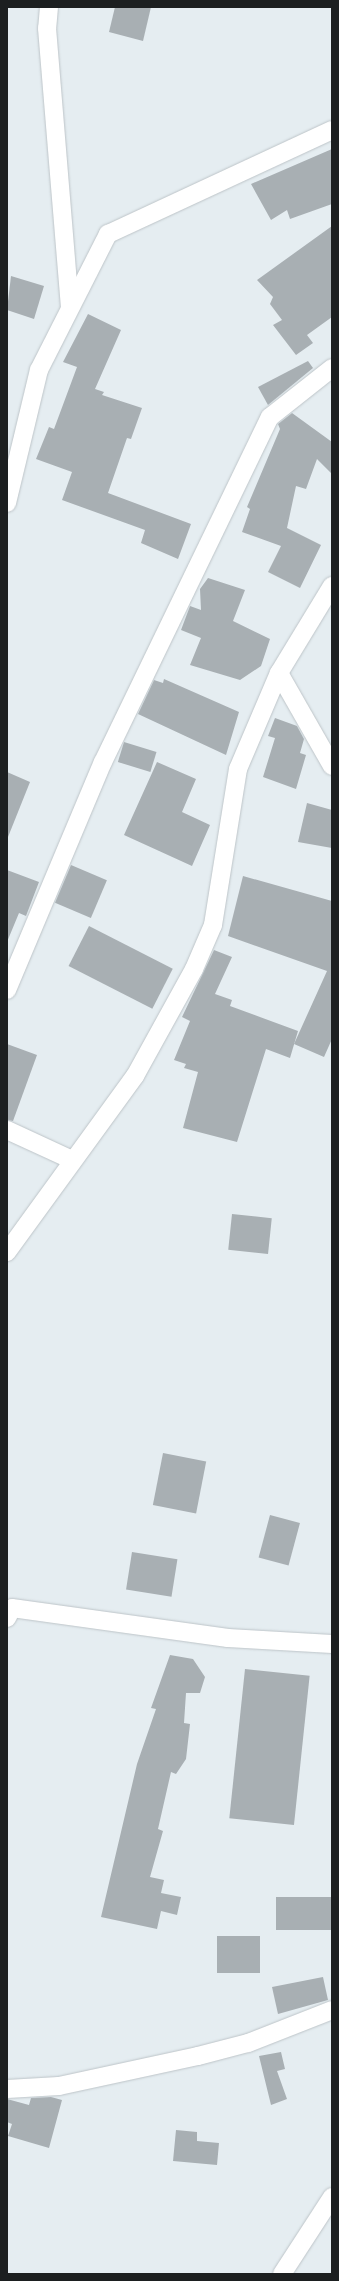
<!DOCTYPE html>
<style>
body{margin:0}
#map{position:relative;width:339px;height:2281px;overflow:hidden;background:#e5edf1;font-family:"Asap Condensed",sans-serif}
div>[style]{position:absolute}
[style*='--x']{left:calc(var(--x)*1px);top:calc(var(--y)*1px);width:calc(var(--w)*1px);rotate:calc(var(--a)*1deg)}
.building>*{inset:0;background:#a8afb3;transform-origin:0 0}
.roads{filter:drop-shadow(0 0 1px #bdc4c8) drop-shadow(0 0 1px #bdc4c8)}
.minor>*{height:18px;margin:-9px;padding:0 9px;transform-origin:9px;border-radius:9px;background:#fff}
span{translate:-50% -50%;white-space:nowrap;text-align:center;line-height:1.15;-webkit-text-stroke:3px #e5edf1;paint-order:stroke}
.frame{position:absolute;inset:0;border:8px solid #1c1f20;pointer-events:none}
</style>
<div id="map">
<div class="building">
<i style="clip-path:polygon(115px 7px,151px 7px,143px 41px,109px 32px)"></i>
<i style="clip-path:polygon(332px 149px,332px 204px,290px 219px,287px 210px,271px 220px,251px 184px)"></i>
<i style="clip-path:polygon(332px 226px,332px 317px,307px 335px,313px 343px,296px 355px,273px 325px,282px 320px,270px 304px,273px 297px,257px 280px)"></i>
<i style="clip-path:polygon(11px 276px,44px 286px,34px 319px,7px 310px)"></i>
<i style="clip-path:polygon(88px 314px,121px 330px,95px 389px,104px 392px,102px 395px,142px 408px,131px 439px,127px 438px,108px 493px,191px 524px,178px 559px,141px 543px,145px 530px,62px 500px,72px 472px,36px 459px,49px 427px,54px 429px,77px 367px,63px 362px)"></i>
<i style="clip-path:polygon(308px 361px,313px 368px,268px 405px,258px 387px)"></i>
<i style="clip-path:polygon(292px 413px,332px 442px,332px 474px,317px 459px,306px 489px,296px 486px,287px 528px,321px 545px,300px 588px,268px 572px,281px 546px,242px 532px,250px 509px,247px 507px,280px 429px,278px 424px)"></i>
<i style="clip-path:polygon(208px 578px,245px 590px,233px 621px,270px 639px,261px 666px,240px 680px,190px 665px,201px 638px,181px 630px,190px 606px,201px 610px,200px 589px)"></i>
<i style="clip-path:polygon(164px 679px,239px 712px,226px 755px,138px 714px,154px 680px,163px 683px)"></i>
<i style="clip-path:polygon(275px 718px,297px 726px,304px 739px,300px 753px,306px 755px,296px 789px,263px 777px,275px 738px,268px 736px)"></i>
<i style="left:124px;top:742px;width:34px;height:21px;rotate:17deg"></i>
<i style="clip-path:polygon(157px 762px,196px 779px,182px 812px,210px 825px,192px 866px,124px 835px)"></i>
<i style="clip-path:polygon(7px 772px,30px 782px,8px 837px,7px 837px)"></i>
<i style="clip-path:polygon(307px 803px,332px 810px,332px 848px,298px 842px)"></i>
<i style="left:71px;top:865px;width:39px;height:41px;rotate:23deg"></i>
<i style="clip-path:polygon(7px 870px,39px 882px,26px 916px,19px 913px,7px 942px)"></i>
<i style="clip-path:polygon(243px 876px,332px 901px,332px 1039px,324px 1057px,294px 1044px,327px 971px,228px 936px)"></i>
<i style="left:89px;top:926px;width:94px;height:45px;rotate:27deg"></i>
<i style="clip-path:polygon(214px 950px,232px 957px,215px 994px,232px 1000px,230px 1006px,298px 1031px,290px 1058px,266px 1049px,237px 1142px,183px 1128px,198px 1072px,184px 1068px,186px 1064px,174px 1060px,190px 1021px,182px 1017px)"></i>
<i style="clip-path:polygon(7px 1044px,37px 1055px,13px 1121px,7px 1120px)"></i>
<i style="left:232px;top:1214px;width:40px;height:36px;rotate:6deg"></i>
<i style="left:163px;top:1453px;width:44px;height:53px;rotate:11deg"></i>
<i style="left:270px;top:1515px;width:31px;height:44px;rotate:15deg"></i>
<i style="left:132px;top:1552px;width:46px;height:38px;rotate:9deg"></i>
<i style="clip-path:polygon(170px 1655px,193px 1659px,205px 1677px,200px 1693px,186px 1693px,184px 1723px,190px 1724px,186px 1759px,176px 1774px,171px 1772px,158px 1829px,163px 1831px,150px 1877px,164px 1880px,161px 1893px,181px 1897px,177px 1915px,161px 1911px,157px 1929px,101px 1917px,137px 1764px,156px 1709px,151px 1708px)"></i>
<i style="left:245px;top:1669px;width:65px;height:150px;rotate:6deg"></i>
<i style="left:332px;top:1897px;width:33px;height:56px;rotate:90deg"></i>
<i style="left:217px;top:1936px;width:43px;height:37px"></i>
<i style="clip-path:polygon(323px 1977px,328px 2000px,278px 2014px,272px 1987px)"></i>
<i style="clip-path:polygon(281px 2052px,285px 2069px,277px 2071px,287px 2099px,271px 2105px,259px 2056px)"></i>
<i style="clip-path:polygon(51px 2097px,62px 2100px,49px 2148px,8px 2136px,12px 2124px,7px 2122px,7px 2099px,29px 2105px,31px 2098px)"></i>
<i style="clip-path:polygon(176px 2130px,197px 2132px,197px 2141px,219px 2143px,217px 2165px,173px 2161px)"></i>
</div>
<div class="roads">
<div class="minor">
<i style="--x:49;--y:7;--w:21;--a:95"></i>
<i style="--x:47;--y:28;--w:280;--a:85.3"></i>
<i style="--x:7;--y:503;--w:137;--a:-76.5"></i>
<i style="--x:39;--y:370;--w:153;--a:-63.1"></i>
<i style="--x:108;--y:234;--w:247;--a:-24.9"></i>
<i style="--x:279;--y:673;--w:107;--a:60.3"></i>
<i style="--x:7;--y:990;--w:247;--a:-67.2"></i>
<i style="--x:103;--y:762;--w:383;--a:-64.2"></i>
<i style="--x:270;--y:417;--w:79;--a:-38.3"></i>
<i style="--x:7;--y:1130;--w:72;--a:24.8"></i>
<i style="--x:7;--y:1252;--w:218;--a:-54"></i>
<i style="--x:135;--y:1076;--w:122;--a:-61.1"></i>
<i style="--x:194;--y:969;--w:48;--a:-66.6"></i>
<i style="--x:213;--y:925;--w:158;--a:-80.9"></i>
<i style="--x:238;--y:769;--w:104;--a:-66.9"></i>
<i style="--x:279;--y:673;--w:102;--a:-58.7"></i>
<i style="--x:7;--y:1618;--w:11;--a:-63"></i>
<i style="--x:12;--y:1608;--w:218;--a:7.9"></i>
<i style="--x:228;--y:1638;--w:104;--a:3.3"></i>
<i style="--x:7;--y:2089;--w:52;--a:-3.3"></i>
<i style="--x:59;--y:2086;--w:142;--a:-12.2"></i>
<i style="--x:198;--y:2056;--w:52;--a:-14.6"></i>
<i style="--x:248;--y:2043;--w:90;--a:-21.4"></i>
<i style="--x:282;--y:2274;--w:92;--a:-57"></i>
</div>
</div>
<div class="frame"></div>
</div>
